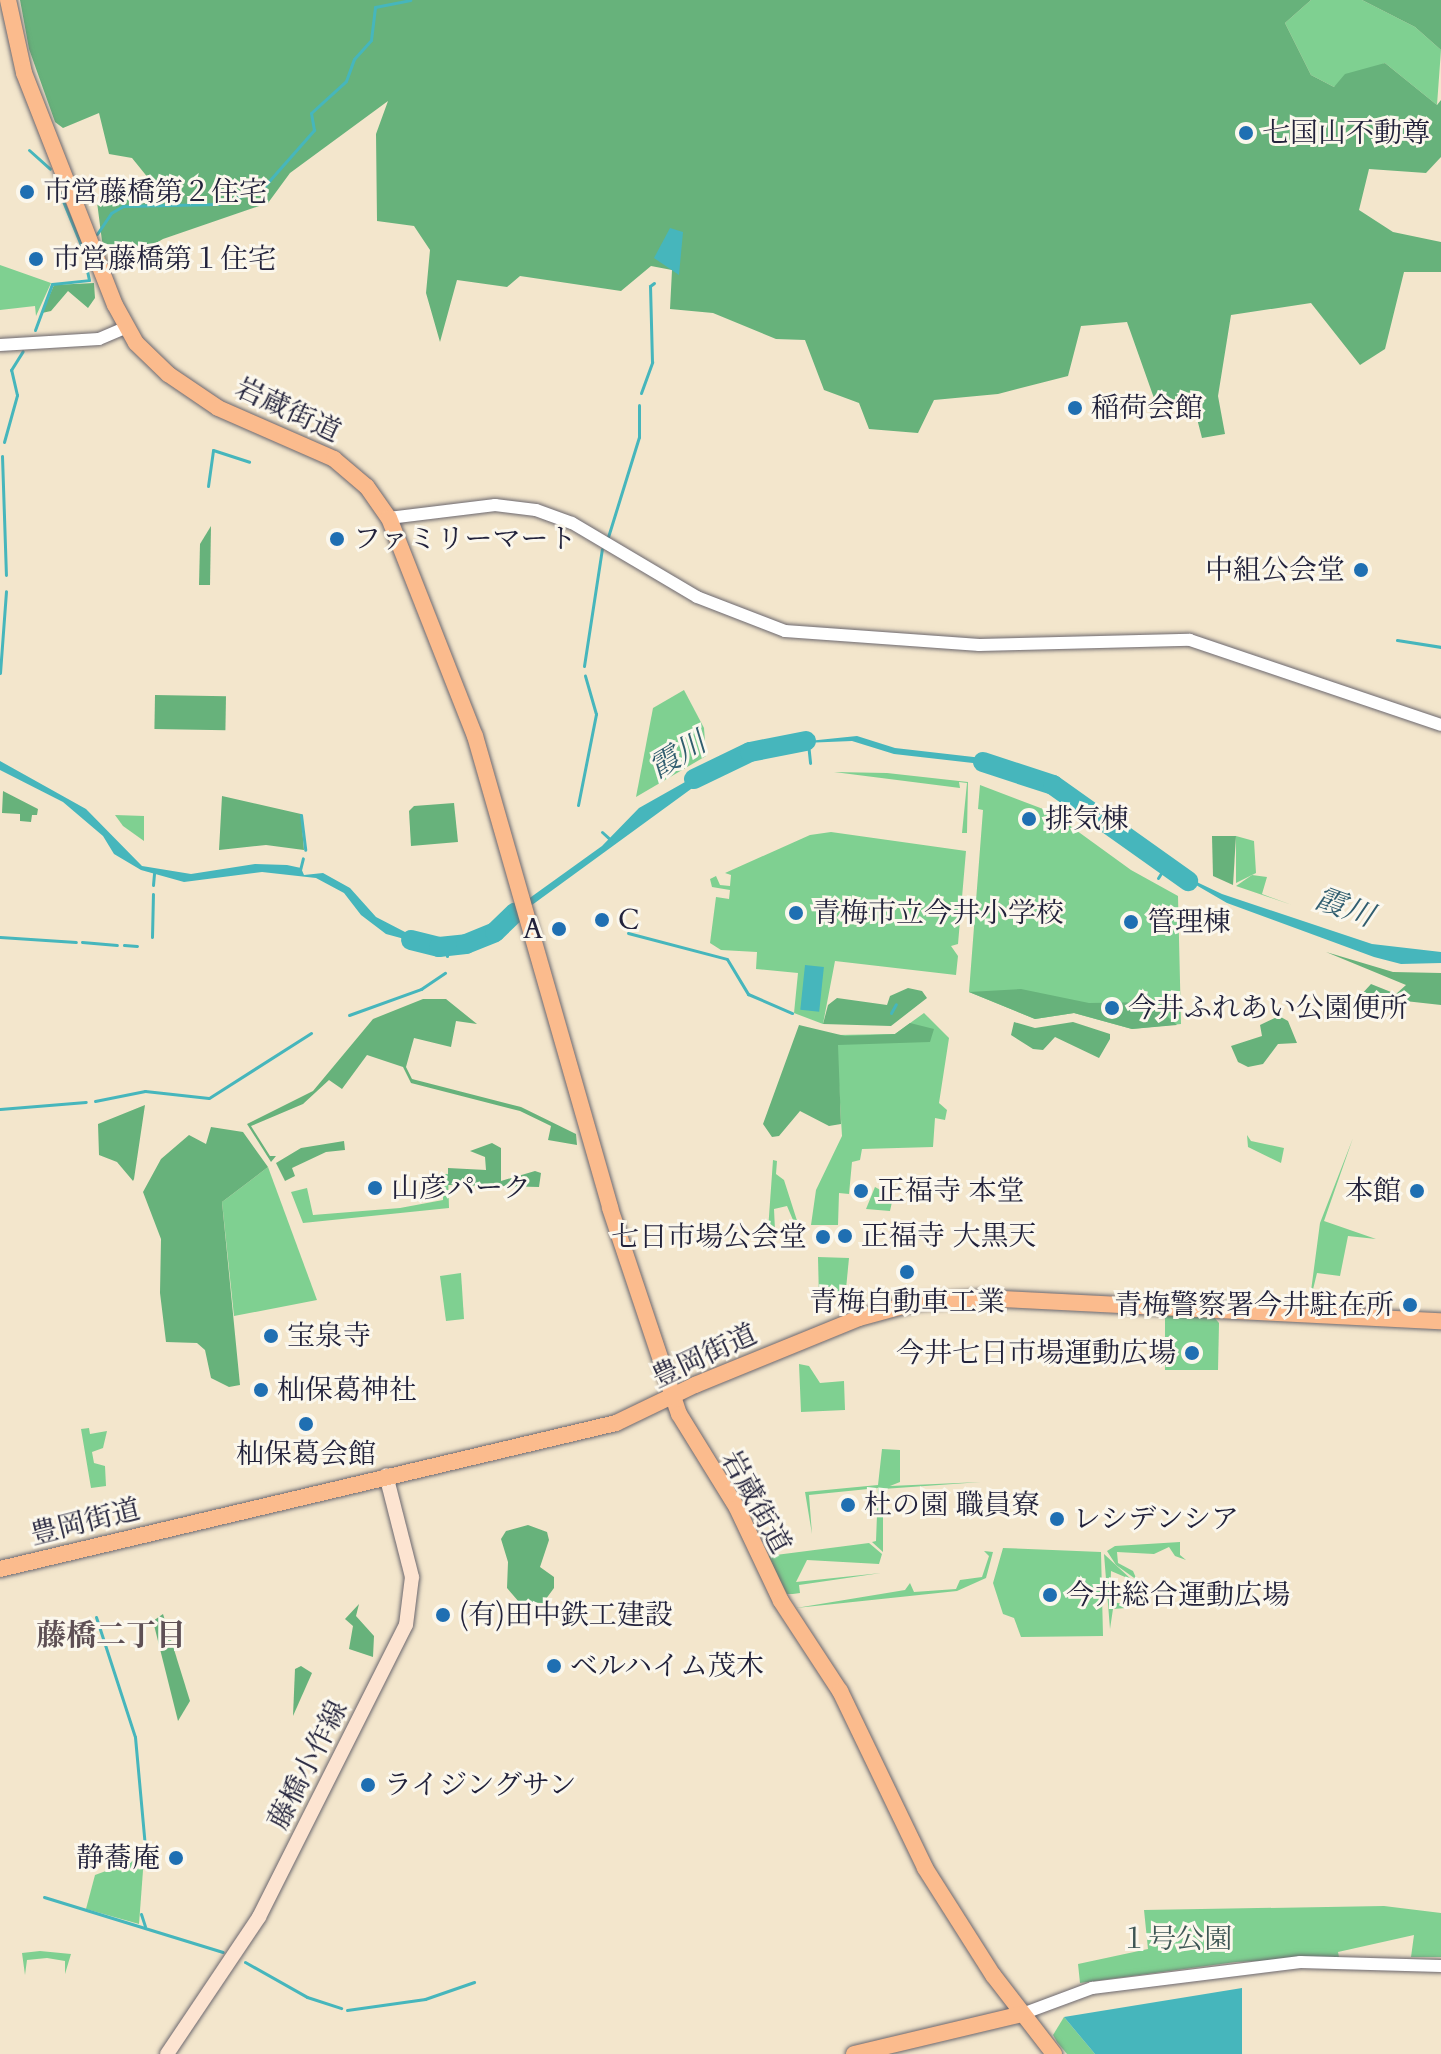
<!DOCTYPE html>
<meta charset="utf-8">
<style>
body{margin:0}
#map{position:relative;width:1441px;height:2054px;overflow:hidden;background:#f3e6cc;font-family:Cardo,"Noto Serif JP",serif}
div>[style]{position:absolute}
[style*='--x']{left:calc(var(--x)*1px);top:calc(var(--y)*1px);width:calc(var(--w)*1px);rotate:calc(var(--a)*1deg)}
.green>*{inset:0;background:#7fd091}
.forest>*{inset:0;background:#67b27b;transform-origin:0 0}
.water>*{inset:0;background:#46b6bc;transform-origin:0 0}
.stream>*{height:3px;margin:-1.5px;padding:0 1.5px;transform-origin:1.5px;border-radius:1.5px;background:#46b6bc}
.river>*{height:20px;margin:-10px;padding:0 10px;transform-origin:10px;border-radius:10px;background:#46b6bc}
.roads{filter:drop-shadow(0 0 2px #6b676e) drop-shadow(0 0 2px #6b676e)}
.tertiary>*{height:12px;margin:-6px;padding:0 6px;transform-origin:6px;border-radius:6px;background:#fff}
.secondary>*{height:14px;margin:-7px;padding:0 7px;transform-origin:7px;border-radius:7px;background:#fde4d1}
.primary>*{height:16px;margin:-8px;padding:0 8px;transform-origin:8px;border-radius:8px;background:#fbbb8d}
.dots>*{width:22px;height:22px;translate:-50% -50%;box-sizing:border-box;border:4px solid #fbf7ec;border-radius:50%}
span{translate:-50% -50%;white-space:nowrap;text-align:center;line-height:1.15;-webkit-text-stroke:6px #fbf7ec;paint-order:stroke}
.poi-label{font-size:28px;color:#22223b}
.left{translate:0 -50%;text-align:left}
.right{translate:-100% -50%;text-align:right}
.street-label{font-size:28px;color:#22223b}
.park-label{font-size:28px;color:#3e5655}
.water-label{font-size:30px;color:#305d6f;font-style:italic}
.neighbourhood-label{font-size:30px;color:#5e5055;font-weight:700}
</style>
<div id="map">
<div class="green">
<i style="clip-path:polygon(1311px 0,1362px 0,1415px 27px,1441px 50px,1437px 105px,1385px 63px,1334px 87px,1311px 75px,1285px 23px)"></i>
<i style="clip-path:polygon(0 265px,51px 283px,36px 316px,35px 306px,0 310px)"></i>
<i style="clip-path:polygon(684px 690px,704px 728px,706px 756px,636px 797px,653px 708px)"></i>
<i style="clip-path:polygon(834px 772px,887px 773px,968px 782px,967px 833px,962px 833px,967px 783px,959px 782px,960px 788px)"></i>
<i style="clip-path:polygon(980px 785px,1051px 812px,1131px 870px,1178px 896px,1181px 1024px,1132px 1029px,1074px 1013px,1035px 1019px,969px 992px,983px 810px,978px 809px)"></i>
<i style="clip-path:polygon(115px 815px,144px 816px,144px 841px,123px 826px)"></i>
<i style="clip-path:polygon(831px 832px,966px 851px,958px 944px,951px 946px,958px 956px,956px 975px,835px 961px,823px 1024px,794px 1013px,798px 973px,756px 969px,757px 952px,721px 950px,710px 943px,716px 897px,729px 899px,730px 890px,712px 887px,710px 879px,716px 876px,720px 885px,730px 886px,731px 875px,725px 873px,810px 835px)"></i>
<i style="clip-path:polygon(1236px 836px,1254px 841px,1256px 873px,1236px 883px)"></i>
<i style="clip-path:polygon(1252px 875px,1267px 877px,1262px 894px,1292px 905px,1236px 886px)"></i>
<i style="clip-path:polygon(924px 1013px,949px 1038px,939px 1103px,947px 1110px,945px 1120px,935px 1118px,933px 1147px,862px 1149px,860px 1160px,852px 1162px,849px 1194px,839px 1193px,838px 1225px,811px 1225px,816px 1190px,842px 1136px,836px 1035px,895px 1034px)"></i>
<i style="clip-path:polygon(1247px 1135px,1251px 1141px,1284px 1148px,1281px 1163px,1248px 1147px)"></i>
<i style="clip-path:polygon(1353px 1138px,1324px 1221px,1376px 1239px,1348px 1236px,1340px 1276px,1317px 1273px,1309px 1306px,1320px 1223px)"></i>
<i style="clip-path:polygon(773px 1160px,777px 1161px,776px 1174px,784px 1180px,800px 1230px,780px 1230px,796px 1227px,787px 1206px,774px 1209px,775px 1230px,768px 1230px)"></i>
<i style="clip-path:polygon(268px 1167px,317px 1300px,234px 1316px,222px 1202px)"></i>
<i style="clip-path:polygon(443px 1174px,448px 1174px,449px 1208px,303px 1223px,291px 1192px,307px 1188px,313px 1215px,400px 1208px,443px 1200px)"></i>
<i style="clip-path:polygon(875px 1187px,893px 1197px,890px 1211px,866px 1209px)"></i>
<i style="clip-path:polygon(818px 1257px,849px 1258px,845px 1299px,819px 1299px)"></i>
<i style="clip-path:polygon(461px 1273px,464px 1319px,446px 1321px,440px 1276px)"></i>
<i style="clip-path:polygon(1165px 1314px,1214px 1317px,1219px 1323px,1218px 1370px,1165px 1370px)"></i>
<i style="clip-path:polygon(799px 1364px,809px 1366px,820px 1383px,844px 1381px,845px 1410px,801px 1412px)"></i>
<i style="clip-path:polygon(89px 1428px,90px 1434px,107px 1431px,103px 1448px,92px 1452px,94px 1463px,105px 1466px,106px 1486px,91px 1488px,81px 1429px)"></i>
<i style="clip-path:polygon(882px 1449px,900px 1450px,900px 1482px,890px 1486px,981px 1482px,883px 1489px,883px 1552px,872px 1542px,876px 1541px,878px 1488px,809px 1495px,812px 1534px,805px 1492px,878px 1485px)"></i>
<i style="clip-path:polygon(1180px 1542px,1180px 1555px,1186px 1560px,1175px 1556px,1169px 1547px,1154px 1554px,1117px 1552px,1118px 1563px,1133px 1571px,1137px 1580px,1116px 1565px,1107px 1551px,1115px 1546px)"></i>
<i style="clip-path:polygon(869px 1543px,882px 1554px,879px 1564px,807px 1560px,796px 1582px,881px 1573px,799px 1585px,800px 1593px,793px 1594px,787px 1594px,768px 1556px)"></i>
<i style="clip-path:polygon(1003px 1548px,1101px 1552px,1103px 1636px,1021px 1637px,1014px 1618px,1003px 1614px,993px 1583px)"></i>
<i style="clip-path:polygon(984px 1551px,993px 1552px,986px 1578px,957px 1591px,796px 1608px,905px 1590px,910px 1583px,914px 1592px,956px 1589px,960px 1580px,982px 1577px,989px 1556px)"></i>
<i style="clip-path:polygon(1104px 1554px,1132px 1580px,1111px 1571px,1110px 1602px,1126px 1604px,1126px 1608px,1113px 1609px,1110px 1629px)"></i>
<i style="clip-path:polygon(144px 1857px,139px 1924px,86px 1909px,95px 1875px)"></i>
<i style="clip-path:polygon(1384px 1906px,1441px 1913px,1441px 1957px,1411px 1957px,1414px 1935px,1338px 1952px,1339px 1957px,1236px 1962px,1080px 1983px,1078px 1964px,1148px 1949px,1144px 1910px)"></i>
<i style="clip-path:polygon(40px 1951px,71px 1954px,65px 1974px,65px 1961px,47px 1958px,27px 1960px,25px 1975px,22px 1953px)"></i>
<i style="clip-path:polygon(1064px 2017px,1095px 2054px,1067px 2054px,1057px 2042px,1053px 2035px)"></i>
</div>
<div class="forest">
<i style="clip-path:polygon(20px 0,1311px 0,1285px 23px,1311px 75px,1334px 87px,1345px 74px,1385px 63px,1437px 105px,1441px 100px,1441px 157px,1426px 173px,1369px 169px,1359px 210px,1393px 232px,1441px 242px,1441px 272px,1404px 272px,1385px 349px,1360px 365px,1311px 303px,1231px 315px,1218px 396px,1225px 434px,1202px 438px,1195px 411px,1155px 401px,1127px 322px,1081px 326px,1068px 376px,998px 394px,934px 400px,918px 433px,869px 429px,859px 403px,824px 390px,805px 340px,776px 339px,713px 313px,670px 309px,672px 270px,651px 266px,621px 291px,520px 276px,507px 287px,457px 280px,440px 342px,426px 293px,430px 250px,414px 226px,377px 221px,376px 134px,388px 101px,290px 173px,268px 203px,163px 239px,125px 261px,112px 256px,102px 241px,97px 202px,117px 193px,140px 197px,149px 179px,132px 158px,109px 154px,99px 113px,63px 128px,55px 122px,29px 49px)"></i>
<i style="clip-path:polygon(1362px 0,1441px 0,1441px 50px,1415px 27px)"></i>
<i style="clip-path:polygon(94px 283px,95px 298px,88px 308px,68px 291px,51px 311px,42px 313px,54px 285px)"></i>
<i style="clip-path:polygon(211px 526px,210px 585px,199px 585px,200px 544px)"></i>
<i style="left:155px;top:695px;width:71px;height:34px;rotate:1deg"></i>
<i style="clip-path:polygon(3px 791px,38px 809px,37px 815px,32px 815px,31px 822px,20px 821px,20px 814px,2px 813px)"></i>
<i style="clip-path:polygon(222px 796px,301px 814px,304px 850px,266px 845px,219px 850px)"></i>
<i style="clip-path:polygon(454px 803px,458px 842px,411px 846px,409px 811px,414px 806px)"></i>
<i style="clip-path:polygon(1212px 836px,1236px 836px,1233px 885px,1213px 876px)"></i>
<i style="clip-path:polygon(1326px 952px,1393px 972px,1441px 973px,1441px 1005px,1360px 996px,1371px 984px,1396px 994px,1406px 985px)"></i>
<i style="clip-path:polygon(908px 988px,922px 991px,927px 998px,891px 1026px,823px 1024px,828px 1005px,837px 998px,887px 1005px,890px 996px)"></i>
<i style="clip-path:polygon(1021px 989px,1089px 1003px,1151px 1002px,1177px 1025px,1132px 1029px,1074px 1013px,1035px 1019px,969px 992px)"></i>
<i style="clip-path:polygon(423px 999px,446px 999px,477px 1024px,456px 1021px,451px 1047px,414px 1038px,406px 1067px,412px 1079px,521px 1107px,576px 1134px,577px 1145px,548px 1140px,551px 1126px,520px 1111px,411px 1083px,403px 1067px,367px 1055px,342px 1089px,329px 1080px,303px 1104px,251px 1126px,270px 1156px,276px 1156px,271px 1162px,247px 1124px,313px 1091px,373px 1019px)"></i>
<i style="clip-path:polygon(1279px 1016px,1288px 1021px,1297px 1043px,1278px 1044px,1263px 1064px,1248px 1067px,1238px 1062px,1231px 1046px,1262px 1036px,1260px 1025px)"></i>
<i style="clip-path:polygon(1014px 1022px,1035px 1028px,1073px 1022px,1110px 1034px,1110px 1039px,1099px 1058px,1055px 1037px,1043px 1050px,1033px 1049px,1011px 1035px)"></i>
<i style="clip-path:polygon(910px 1023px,934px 1029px,930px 1042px,838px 1045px,841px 1124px,829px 1126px,800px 1111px,779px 1136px,772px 1137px,763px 1124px,799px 1025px,845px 1036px,895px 1034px)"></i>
<i style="clip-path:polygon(145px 1105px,134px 1179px,133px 1181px,117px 1162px,99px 1155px,98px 1124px)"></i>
<i style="clip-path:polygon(211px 1127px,243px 1132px,268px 1167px,222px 1202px,240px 1385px,229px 1387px,211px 1378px,205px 1350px,197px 1343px,166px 1342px,160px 1293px,161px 1239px,143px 1192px,161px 1159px,189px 1135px,206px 1144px)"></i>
<i style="clip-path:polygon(344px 1141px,345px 1150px,326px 1152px,292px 1168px,295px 1176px,285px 1181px,276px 1163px,301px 1148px)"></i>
<i style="clip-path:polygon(492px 1143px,501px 1148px,501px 1181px,535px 1171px,541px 1173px,539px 1187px,448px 1185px,448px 1168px,486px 1170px,485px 1157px,470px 1151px)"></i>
<i style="clip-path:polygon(528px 1525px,547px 1532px,549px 1540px,540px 1567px,554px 1577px,554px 1588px,543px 1603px,519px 1602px,507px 1588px,508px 1562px,501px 1539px,506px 1531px)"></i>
<i style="clip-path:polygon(359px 1604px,356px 1616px,374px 1636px,373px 1657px,349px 1649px,353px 1626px,345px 1619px)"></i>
<i style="clip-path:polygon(163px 1614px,190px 1701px,178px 1721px,153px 1621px)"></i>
<i style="clip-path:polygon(301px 1666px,312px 1673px,293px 1716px,295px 1669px)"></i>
</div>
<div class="water">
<i style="clip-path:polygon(670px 228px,683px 232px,679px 275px,654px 258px)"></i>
<i style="clip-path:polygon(857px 736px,895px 748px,991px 759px,1008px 767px,894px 754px,852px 741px,779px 744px)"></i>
<i style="clip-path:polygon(0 761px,86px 809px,142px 866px,191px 874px,255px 864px,287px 865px,301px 868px,304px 875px,323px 873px,350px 888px,376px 917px,434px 947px,386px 934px,361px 915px,344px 893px,316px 878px,262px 872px,184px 882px,141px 870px,114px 854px,103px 836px,63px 802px,0 770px)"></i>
<i style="clip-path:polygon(717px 764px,702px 781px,495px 932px,513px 910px,602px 846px,639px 808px)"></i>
<i style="clip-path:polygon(1165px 867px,1222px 894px,1372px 944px,1441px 952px,1441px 963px,1401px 964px,1374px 957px,1227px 903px)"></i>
<i style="left:805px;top:965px;width:19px;height:45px;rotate:6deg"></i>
<i style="clip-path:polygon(1242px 1988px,1242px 2054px,1095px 2054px,1064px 2017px)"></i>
</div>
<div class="stream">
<i style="--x:29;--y:150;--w:28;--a:42"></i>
<i style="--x:56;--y:184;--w:66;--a:67.7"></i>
<i style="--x:97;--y:234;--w:25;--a:-56"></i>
<i style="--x:111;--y:213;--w:14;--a:-30"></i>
<i style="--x:123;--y:206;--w:95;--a:-1.2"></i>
<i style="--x:218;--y:204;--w:46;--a:-18.8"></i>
<i style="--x:262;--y:189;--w:79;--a:-48.6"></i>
<i style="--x:314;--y:130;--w:17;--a:-100"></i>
<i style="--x:311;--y:113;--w:47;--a:-42.4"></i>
<i style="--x:346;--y:81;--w:23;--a:-70"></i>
<i style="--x:354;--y:59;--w:25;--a:-48"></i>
<i style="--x:371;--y:40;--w:33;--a:-83"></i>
<i style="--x:375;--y:7;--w:36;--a:-11"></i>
<i style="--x:35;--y:330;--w:49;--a:-69.7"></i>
<i style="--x:52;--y:284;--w:37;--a:-6"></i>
<i style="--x:89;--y:280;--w:25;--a:-102"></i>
<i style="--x:641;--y:393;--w:33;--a:-70"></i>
<i style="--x:652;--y:362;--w:76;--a:-91.5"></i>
<i style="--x:650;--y:286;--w:5;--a:-37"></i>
<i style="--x:4;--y:442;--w:49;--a:-74.5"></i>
<i style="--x:17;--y:395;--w:26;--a:-103"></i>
<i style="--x:11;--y:370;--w:22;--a:-58"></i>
<i style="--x:2;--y:456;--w:119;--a:88.1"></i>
<i style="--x:208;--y:486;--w:36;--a:-82"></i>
<i style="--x:213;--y:450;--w:38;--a:18"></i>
<i style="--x:608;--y:537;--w:105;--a:-72.8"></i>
<i style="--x:639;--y:437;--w:32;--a:-90"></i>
<i style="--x:1397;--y:640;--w:45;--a:9"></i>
<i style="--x:584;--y:666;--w:118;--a:-81.3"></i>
<i style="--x:0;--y:673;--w:82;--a:-85.8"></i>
<i style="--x:808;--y:743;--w:20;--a:84"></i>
<i style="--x:578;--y:805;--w:93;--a:-78.8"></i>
<i style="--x:596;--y:714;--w:40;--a:-106"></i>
<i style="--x:301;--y:815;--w:35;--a:83"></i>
<i style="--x:602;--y:832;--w:12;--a:42"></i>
<i style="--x:300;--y:870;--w:12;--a:-76"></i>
<i style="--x:1158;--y:878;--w:13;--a:-58"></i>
<i style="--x:153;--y:885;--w:12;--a:-85"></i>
<i style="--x:628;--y:933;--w:102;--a:14.7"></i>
<i style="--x:727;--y:959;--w:41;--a:59"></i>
<i style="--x:748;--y:994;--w:48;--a:23.4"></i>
<i style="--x:0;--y:937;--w:76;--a:3.8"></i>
<i style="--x:152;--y:937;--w:43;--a:-88.7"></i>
<i style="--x:82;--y:942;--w:35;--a:5"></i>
<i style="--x:124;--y:945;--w:13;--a:4"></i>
<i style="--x:447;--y:947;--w:9;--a:90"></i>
<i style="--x:891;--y:1013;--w:10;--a:-61"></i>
<i style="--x:349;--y:1015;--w:77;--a:-19.9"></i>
<i style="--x:421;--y:989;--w:29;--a:-34"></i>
<i style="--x:95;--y:1101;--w:51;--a:-11.3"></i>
<i style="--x:145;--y:1091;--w:64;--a:6.2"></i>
<i style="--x:209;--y:1098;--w:121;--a:-32.5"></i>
<i style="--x:0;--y:1109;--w:86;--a:-4.7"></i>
<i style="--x:96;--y:1617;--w:126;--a:72"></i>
<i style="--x:135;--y:1737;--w:110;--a:84.8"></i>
<i style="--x:44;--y:1897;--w:187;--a:17.1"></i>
<i style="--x:141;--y:1914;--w:13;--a:72"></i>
<i style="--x:245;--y:1962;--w:71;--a:29.4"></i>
<i style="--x:307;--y:1997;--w:36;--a:18"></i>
<i style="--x:347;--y:2010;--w:79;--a:-8"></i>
<i style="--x:425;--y:1999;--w:52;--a:-19.1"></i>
</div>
<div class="river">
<i style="--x:983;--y:762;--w:74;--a:18.2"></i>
<i style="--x:1053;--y:785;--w:166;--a:35.4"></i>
<i style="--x:694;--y:779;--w:62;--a:-25.7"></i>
<i style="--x:750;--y:752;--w:57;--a:-11.1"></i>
<i style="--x:411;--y:940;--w:29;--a:14"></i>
<i style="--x:439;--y:947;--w:27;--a:-6"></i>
<i style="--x:466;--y:944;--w:31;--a:-22"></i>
<i style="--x:495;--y:932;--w:28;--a:-44"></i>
</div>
<div class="roads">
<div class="tertiary">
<i style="--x:0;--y:345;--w:99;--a:-3.5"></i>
<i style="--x:99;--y:339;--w:28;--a:-23"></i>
<i style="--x:389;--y:518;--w:107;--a:-7"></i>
<i style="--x:495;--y:505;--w:41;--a:7"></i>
<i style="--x:536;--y:510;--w:38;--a:20"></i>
<i style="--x:572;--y:523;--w:145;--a:30.6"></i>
<i style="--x:697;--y:597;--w:94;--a:21.1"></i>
<i style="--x:785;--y:631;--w:195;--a:4.1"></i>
<i style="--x:979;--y:645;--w:211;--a:-1.4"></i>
<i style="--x:1190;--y:640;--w:265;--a:18.7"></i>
<i style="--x:1022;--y:2014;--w:75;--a:-20.4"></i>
<i style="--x:1092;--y:1988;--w:210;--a:-7.1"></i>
<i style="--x:1300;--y:1962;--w:141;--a:1.6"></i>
</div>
<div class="secondary">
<i style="--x:167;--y:2054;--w:165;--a:-56.1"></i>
<i style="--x:259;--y:1917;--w:327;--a:-63.3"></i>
<i style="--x:406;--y:1625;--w:48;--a:-82.9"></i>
<i style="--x:412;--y:1577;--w:105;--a:-104.3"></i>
</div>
<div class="primary">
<i style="--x:8;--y:0;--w:75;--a:77.6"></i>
<i style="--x:24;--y:73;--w:249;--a:68.6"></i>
<i style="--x:115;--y:305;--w:43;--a:61.1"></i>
<i style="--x:136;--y:343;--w:45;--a:44.1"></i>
<i style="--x:168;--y:374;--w:60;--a:34.2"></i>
<i style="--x:218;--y:408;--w:127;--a:23.7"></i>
<i style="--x:334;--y:459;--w:43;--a:40.3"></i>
<i style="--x:367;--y:487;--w:38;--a:55"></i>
<i style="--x:389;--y:518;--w:234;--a:68.5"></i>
<i style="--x:475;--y:736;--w:491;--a:74"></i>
<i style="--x:610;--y:1208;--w:217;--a:71.5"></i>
<i style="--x:679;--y:1414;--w:110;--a:58.3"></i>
<i style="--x:737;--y:1508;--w:103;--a:64.7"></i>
<i style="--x:781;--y:1601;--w:108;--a:56.8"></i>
<i style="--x:840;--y:1691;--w:196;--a:64.3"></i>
<i style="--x:925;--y:1868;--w:127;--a:57.6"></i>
<i style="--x:993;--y:1975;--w:100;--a:52.3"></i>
<i style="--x:0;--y:1569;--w:633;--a:-13.33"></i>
<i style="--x:616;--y:1423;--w:88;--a:-25.7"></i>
<i style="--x:695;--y:1385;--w:177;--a:-22.2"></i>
<i style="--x:859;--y:1318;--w:61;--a:-15.2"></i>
<i style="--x:918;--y:1302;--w:63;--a:-3.6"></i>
<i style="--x:981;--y:1298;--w:461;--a:2.9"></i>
<i style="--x:854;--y:2054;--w:173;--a:-13.4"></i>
</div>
</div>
<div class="dots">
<i style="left:1246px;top:133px;background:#1f6fb2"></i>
<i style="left:27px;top:192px;background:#1f6fb2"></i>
<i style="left:36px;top:259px;background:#1f6fb2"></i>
<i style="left:1075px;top:408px;background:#1f6fb2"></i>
<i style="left:337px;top:539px;background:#1f6fb2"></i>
<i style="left:1361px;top:570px;background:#1f6fb2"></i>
<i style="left:1029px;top:819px;background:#1f6fb2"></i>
<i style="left:796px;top:913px;background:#1f6fb2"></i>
<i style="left:602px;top:920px;background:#1f6fb2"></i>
<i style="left:1131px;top:922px;background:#1f6fb2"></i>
<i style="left:559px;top:929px;background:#1f6fb2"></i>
<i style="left:1112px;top:1008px;background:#1f6fb2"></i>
<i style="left:375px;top:1188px;background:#1f6fb2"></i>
<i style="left:861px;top:1191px;background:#1f6fb2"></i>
<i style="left:1417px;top:1191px;background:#1f6fb2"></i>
<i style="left:845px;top:1236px;background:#1f6fb2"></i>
<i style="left:823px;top:1237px;background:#1f6fb2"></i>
<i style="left:907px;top:1272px;background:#1f6fb2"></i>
<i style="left:1410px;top:1305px;background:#1f6fb2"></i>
<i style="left:271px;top:1336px;background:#1f6fb2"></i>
<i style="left:1192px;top:1353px;background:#1f6fb2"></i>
<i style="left:261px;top:1390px;background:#1f6fb2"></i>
<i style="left:306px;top:1424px;background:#1f6fb2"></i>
<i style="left:848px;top:1505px;background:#1f6fb2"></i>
<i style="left:1057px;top:1519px;background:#1f6fb2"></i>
<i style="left:1050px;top:1595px;background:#1f6fb2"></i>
<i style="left:443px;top:1615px;background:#1f6fb2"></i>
<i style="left:554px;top:1666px;background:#1f6fb2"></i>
<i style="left:368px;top:1785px;background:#1f6fb2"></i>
<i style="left:176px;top:1858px;background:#1f6fb2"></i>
</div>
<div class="poi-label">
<span class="left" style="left:1262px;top:133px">七国山不動尊</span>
<span class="left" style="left:43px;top:192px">市営藤橋第２住宅</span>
<span class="left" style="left:52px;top:259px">市営藤橋第１住宅</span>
<span class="left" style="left:1091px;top:408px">稲荷会館</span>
<span class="left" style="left:353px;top:539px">ファミリーマート</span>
<span class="right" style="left:1345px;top:570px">中組公会堂</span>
<span class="left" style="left:1045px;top:819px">排気棟</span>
<span class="left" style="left:812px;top:913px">青梅市立今井小学校</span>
<span class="left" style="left:618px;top:920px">C</span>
<span class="left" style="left:1147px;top:922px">管理棟</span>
<span class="right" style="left:543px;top:929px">A</span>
<span class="left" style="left:1128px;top:1008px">今井ふれあい公園便所</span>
<span class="left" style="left:391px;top:1188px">山彦パーク</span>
<span class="left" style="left:877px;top:1191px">正福寺 本堂</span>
<span class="right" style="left:1401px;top:1191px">本館</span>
<span class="left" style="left:861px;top:1236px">正福寺 大黒天</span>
<span class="right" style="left:807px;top:1237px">七日市場公会堂</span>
<span style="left:907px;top:1302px">青梅自動車工業</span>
<span class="right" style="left:1394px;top:1305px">青梅警察署今井駐在所</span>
<span class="left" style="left:287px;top:1336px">宝泉寺</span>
<span class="right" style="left:1176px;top:1353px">今井七日市場運動広場</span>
<span class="left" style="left:277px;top:1390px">杣保葛神社</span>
<span style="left:306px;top:1454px">杣保葛会館</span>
<span class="left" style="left:864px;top:1505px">杜の園 職員寮</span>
<span class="left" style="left:1073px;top:1519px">レシデンシア</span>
<span class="left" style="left:1066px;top:1595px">今井総合運動広場</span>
<span class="left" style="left:459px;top:1615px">(有)田中鉄工建設</span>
<span class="left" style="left:570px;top:1666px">ベルハイム茂木</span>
<span class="left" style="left:384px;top:1785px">ライジングサン</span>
<span class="right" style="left:160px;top:1858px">静蕎庵</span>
</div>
<div class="street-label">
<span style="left:288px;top:410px;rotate:25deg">岩蔵街道</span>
<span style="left:704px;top:1356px;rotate:-25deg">豊岡街道</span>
<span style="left:756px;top:1502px;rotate:61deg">岩蔵街道</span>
<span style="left:85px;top:1522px;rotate:-14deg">豊岡街道</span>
<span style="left:308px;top:1765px;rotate:-63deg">藤橋小作線</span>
</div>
<div class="park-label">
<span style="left:1176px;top:1939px">１号公園</span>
</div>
<div class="water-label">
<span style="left:678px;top:756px;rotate:-31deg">霞川</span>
<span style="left:1344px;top:908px;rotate:20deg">霞川</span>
</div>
<div class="neighbourhood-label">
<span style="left:111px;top:1636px">藤橋二丁目</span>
</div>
</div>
